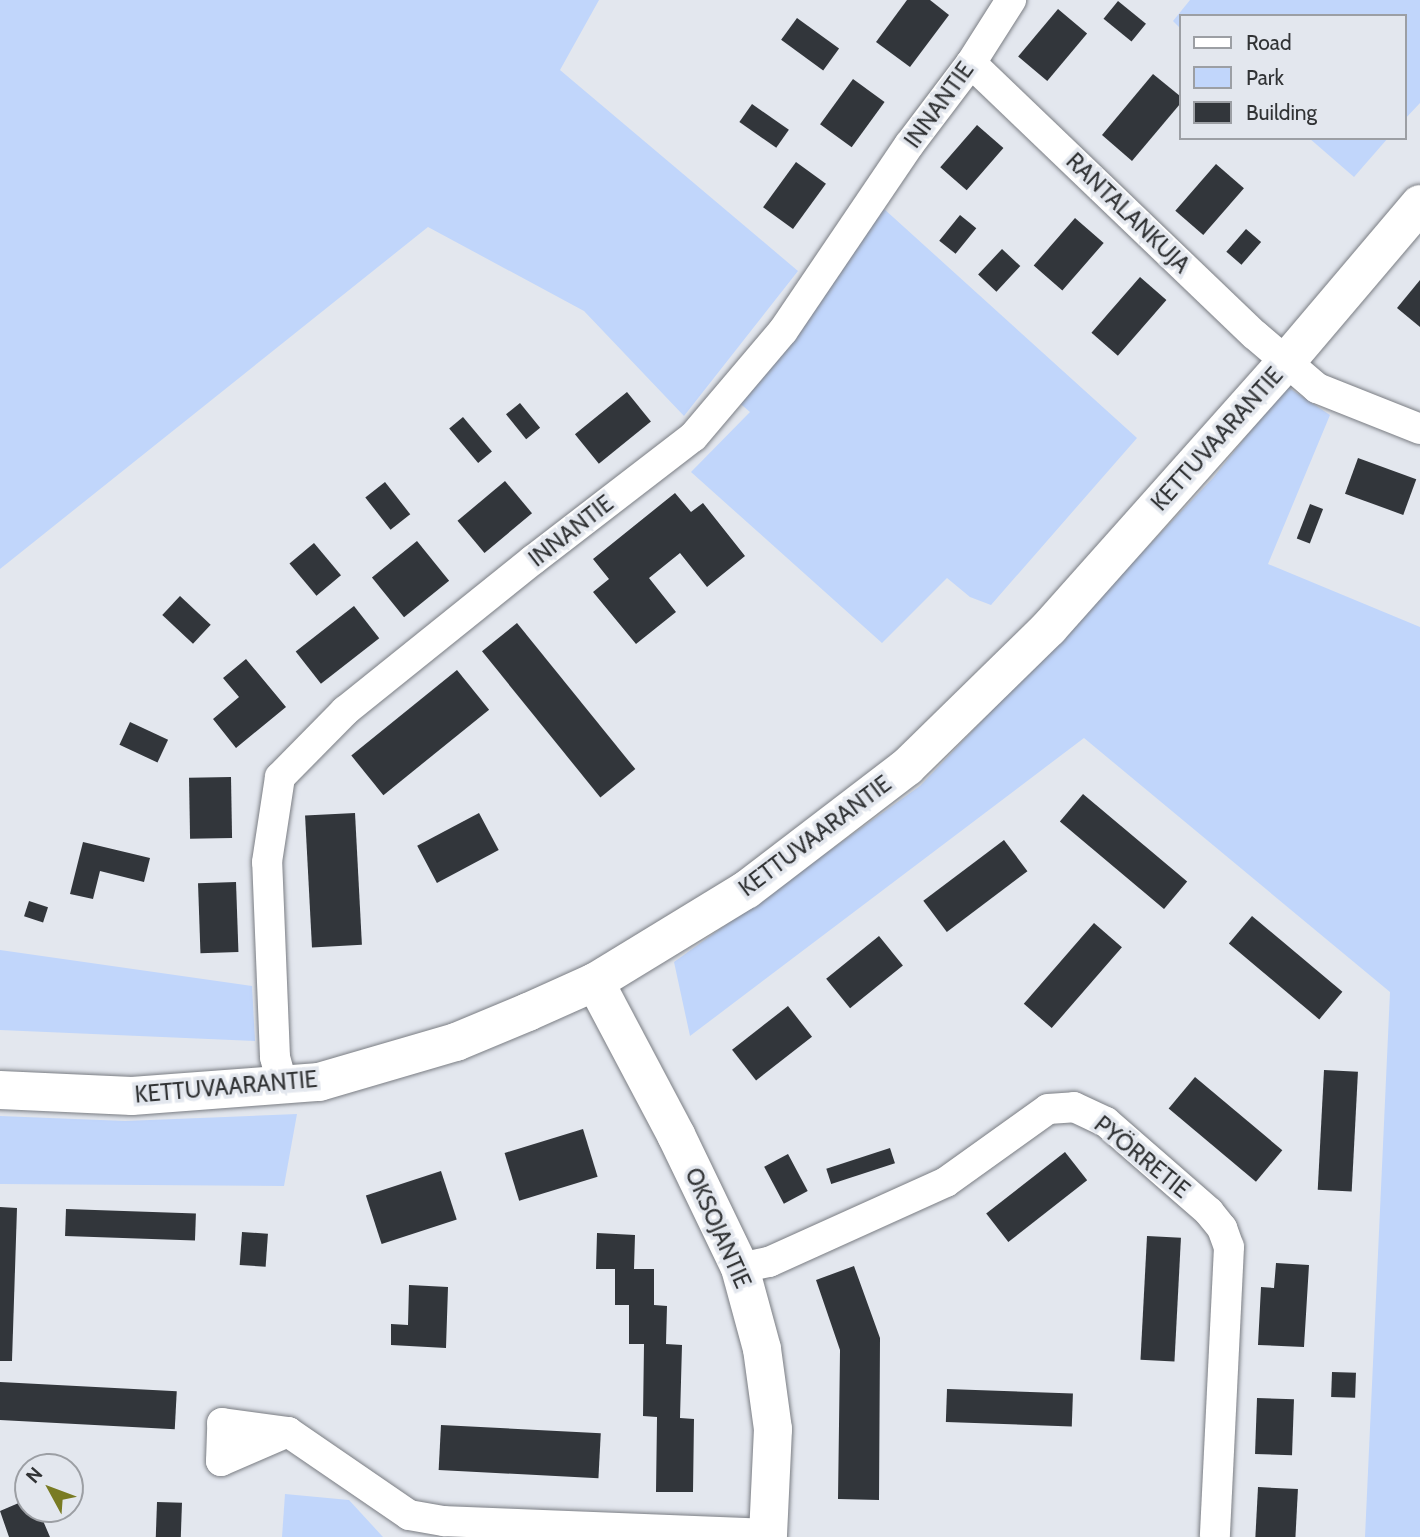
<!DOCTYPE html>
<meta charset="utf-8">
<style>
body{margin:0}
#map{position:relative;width:1420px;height:1537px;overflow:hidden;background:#e3e7ee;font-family:Cabin,sans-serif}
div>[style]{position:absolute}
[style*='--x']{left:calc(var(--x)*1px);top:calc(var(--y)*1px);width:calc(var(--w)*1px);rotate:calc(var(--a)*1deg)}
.green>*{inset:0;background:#c1d6fb}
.building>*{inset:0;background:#32363b;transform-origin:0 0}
.roads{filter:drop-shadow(0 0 2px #7a7d83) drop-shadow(0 0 2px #7a7d83)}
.street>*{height:30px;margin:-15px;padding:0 15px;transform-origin:15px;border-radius:15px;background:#fff}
.secondary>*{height:38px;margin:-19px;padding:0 19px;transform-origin:19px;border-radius:19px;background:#fff}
span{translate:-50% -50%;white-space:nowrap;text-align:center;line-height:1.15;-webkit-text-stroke:7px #e3e7ee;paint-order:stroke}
.street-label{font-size:23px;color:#313335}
.legend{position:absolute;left:1179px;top:14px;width:228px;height:126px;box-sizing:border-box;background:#e3e7ee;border:2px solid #9c9fa4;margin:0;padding:9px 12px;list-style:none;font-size:21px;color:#313335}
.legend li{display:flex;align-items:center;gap:14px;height:35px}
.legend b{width:35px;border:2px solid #9c9fa4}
.north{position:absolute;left:14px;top:1453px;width:70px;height:70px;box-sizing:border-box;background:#e3e7ee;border:2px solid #9c9fa4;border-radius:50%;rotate:311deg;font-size:19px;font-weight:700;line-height:28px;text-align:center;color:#313335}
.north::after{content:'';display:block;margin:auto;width:24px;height:32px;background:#797b23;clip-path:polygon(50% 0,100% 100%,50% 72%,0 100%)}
</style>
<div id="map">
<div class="green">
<i style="clip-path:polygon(0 0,599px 0,560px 70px,798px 271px,684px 416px,584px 311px,428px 227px,0 569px)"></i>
<i style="clip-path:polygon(1190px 0,1420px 0,1420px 103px,1404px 120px,1404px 16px,1180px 16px,1180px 28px,1173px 21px)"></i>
<i style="clip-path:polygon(1309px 138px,1388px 138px,1354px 177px)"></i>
<i style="clip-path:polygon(883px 208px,1137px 438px,991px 605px,970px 597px,947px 578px,882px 643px,691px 472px,750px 412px,736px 400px)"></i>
<i style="clip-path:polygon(1286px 386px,1330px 415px,1268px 564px,1420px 627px,1420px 1537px,1365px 1537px,1390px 992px,1084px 738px,690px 1036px,674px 962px,920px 786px,1213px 478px)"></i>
<i style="clip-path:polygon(0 950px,252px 986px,255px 1041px,0 1030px)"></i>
<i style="clip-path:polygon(297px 1114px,284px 1186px,0 1184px,0 1116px,125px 1121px)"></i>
<i style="clip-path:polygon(285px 1494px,349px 1500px,383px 1537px,282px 1537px)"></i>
</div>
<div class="building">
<i style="clip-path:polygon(907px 0,930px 0,949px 15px,910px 67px,876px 42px)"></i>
<i style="left:1118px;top:1px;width:36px;height:23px;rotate:39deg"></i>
<i style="left:1058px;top:9px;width:38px;height:62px;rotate:40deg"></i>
<i style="left:797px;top:18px;width:52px;height:27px;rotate:36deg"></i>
<i style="clip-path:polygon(1153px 74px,1180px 96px,1180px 104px,1132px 161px,1102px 135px)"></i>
<i style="left:853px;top:79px;width:39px;height:56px;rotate:36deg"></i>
<i style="left:752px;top:104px;width:45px;height:22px;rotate:35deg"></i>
<i style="left:977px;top:125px;width:35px;height:56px;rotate:41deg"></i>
<i style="left:796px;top:162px;width:37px;height:56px;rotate:36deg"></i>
<i style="left:1216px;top:164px;width:37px;height:62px;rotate:41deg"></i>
<i style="left:960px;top:215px;width:21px;height:33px;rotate:39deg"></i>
<i style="left:1075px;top:218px;width:38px;height:63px;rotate:41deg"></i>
<i style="left:1246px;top:229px;width:20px;height:30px;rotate:41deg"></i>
<i style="left:1002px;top:249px;width:25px;height:35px;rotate:43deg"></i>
<i style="left:1140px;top:277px;width:35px;height:74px;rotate:41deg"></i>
<i style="clip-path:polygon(1420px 280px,1420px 327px,1397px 308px)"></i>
<i style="left:627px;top:392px;width:38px;height:67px;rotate:51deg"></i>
<i style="left:520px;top:403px;width:32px;height:18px;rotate:51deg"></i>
<i style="left:463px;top:417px;width:45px;height:18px;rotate:50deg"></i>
<i style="left:1358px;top:458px;width:62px;height:38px;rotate:20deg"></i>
<i style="left:505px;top:481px;width:42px;height:62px;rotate:50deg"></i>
<i style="left:385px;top:482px;width:41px;height:25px;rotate:52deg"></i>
<i style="clip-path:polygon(675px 493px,691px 512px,703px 503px,745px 556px,707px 587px,680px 553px,649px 578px,676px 612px,636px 644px,593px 592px,609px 579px,593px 559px)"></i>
<i style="left:1310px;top:504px;width:14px;height:37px;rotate:21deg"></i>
<i style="left:417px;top:541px;width:51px;height:58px;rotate:51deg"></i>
<i style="left:314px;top:543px;width:42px;height:32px;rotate:50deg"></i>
<i style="left:180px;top:596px;width:42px;height:26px;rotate:43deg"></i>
<i style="left:354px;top:606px;width:41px;height:74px;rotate:52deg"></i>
<i style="left:517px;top:623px;width:188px;height:45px;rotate:51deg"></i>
<i style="clip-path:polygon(246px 659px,286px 707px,236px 748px,213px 719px,239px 697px,223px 678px)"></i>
<i style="left:457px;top:670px;width:51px;height:136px;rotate:51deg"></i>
<i style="left:130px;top:722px;width:42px;height:25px;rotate:25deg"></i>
<i style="left:231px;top:777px;width:61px;height:42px;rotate:89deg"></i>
<i style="left:1083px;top:794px;width:136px;height:36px;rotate:40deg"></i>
<i style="left:355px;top:813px;width:132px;height:50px;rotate:87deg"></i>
<i style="left:479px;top:813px;width:42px;height:70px;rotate:62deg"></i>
<i style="left:1004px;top:840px;width:39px;height:101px;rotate:53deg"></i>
<i style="clip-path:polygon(83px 842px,150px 858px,144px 882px,100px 871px,93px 899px,70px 894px)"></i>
<i style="left:236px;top:882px;width:70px;height:38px;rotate:88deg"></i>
<i style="left:29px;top:901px;width:20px;height:16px;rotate:18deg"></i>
<i style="left:1252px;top:916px;width:118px;height:36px;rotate:40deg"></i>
<i style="left:1094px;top:923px;width:37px;height:107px;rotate:41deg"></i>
<i style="left:879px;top:936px;width:38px;height:68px;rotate:51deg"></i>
<i style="left:788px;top:1006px;width:39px;height:71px;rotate:52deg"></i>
<i style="left:1324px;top:1070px;width:34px;height:120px;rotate:3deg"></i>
<i style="left:1195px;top:1077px;width:114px;height:41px;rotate:40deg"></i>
<i style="left:583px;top:1129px;width:50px;height:82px;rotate:73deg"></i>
<i style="left:890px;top:1148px;width:16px;height:67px;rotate:72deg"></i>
<i style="left:1065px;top:1152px;width:36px;height:100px;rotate:52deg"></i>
<i style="left:788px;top:1154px;width:42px;height:27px;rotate:62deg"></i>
<i style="left:441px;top:1171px;width:51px;height:79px;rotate:72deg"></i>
<i style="clip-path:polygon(0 1207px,17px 1208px,12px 1361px,0 1361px)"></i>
<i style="left:66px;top:1209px;width:130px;height:27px;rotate:2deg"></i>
<i style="left:242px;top:1232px;width:26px;height:33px;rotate:4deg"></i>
<i style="clip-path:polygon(597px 1233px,635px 1235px,634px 1269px,654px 1269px,654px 1305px,667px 1306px,666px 1344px,682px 1345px,680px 1418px,694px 1419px,693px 1492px,656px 1492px,657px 1417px,643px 1416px,644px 1344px,629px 1344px,629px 1305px,615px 1305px,615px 1269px,596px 1269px)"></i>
<i style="left:1147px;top:1236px;width:34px;height:124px;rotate:3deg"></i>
<i style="clip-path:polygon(1276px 1263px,1309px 1265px,1304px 1347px,1258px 1345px,1261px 1287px,1274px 1288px)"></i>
<i style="clip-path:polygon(854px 1266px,880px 1338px,879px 1500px,838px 1499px,840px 1350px,816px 1280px)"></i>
<i style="clip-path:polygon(409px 1285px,448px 1287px,446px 1348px,391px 1345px,391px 1324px,408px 1325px)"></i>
<i style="left:1332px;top:1372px;width:24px;height:25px;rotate:2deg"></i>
<i style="left:0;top:1382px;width:177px;height:38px;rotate:3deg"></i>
<i style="left:947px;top:1389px;width:126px;height:33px;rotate:2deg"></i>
<i style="left:1257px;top:1398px;width:37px;height:56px;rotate:2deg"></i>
<i style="left:441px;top:1425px;width:160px;height:45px;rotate:3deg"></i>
<i style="left:1258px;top:1487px;width:40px;height:50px;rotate:3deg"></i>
<i style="clip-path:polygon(28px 1499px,28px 1509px,38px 1509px,50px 1537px,9px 1537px,0 1511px)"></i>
<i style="left:157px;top:1502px;width:25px;height:35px;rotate:2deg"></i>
</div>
<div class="roads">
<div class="street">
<i style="--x:971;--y:63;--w:393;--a:43.8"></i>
<i style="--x:1255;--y:335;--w:82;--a:40.5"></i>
<i style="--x:1317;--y:388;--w:111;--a:21.7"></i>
<i style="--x:283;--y:1087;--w:31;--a:-105"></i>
<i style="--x:275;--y:1057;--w:195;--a:-92.3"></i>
<i style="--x:267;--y:862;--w:86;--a:-81.3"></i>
<i style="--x:280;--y:777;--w:93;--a:-45.4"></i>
<i style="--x:345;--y:711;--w:241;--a:-38.8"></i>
<i style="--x:533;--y:560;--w:202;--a:-37.6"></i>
<i style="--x:693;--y:437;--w:139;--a:-49.7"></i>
<i style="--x:783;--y:331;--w:225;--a:-55.9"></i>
<i style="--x:909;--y:145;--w:103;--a:-52.9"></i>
<i style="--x:971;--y:63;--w:75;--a:-57.6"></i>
<i style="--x:740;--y:1268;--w:30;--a:-12"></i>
<i style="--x:769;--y:1262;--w:194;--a:-24.3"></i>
<i style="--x:946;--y:1182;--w:125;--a:-35.6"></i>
<i style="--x:1048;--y:1109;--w:26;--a:-4"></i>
<i style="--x:1074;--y:1107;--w:35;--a:25"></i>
<i style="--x:1106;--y:1122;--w:137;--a:41.1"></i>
<i style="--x:1209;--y:1212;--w:21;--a:51"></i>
<i style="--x:1222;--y:1228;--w:20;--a:70"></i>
<i style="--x:1229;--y:1247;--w:290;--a:92.8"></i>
<i style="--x:288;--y:1432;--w:73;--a:156.6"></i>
<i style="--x:221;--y:1461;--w:38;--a:-88"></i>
<i style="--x:222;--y:1423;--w:67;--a:7.8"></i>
<i style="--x:288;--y:1432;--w:147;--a:34.4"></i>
<i style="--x:409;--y:1515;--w:36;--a:10"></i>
<i style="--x:444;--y:1521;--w:324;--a:2.3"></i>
</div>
<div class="secondary">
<i style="--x:595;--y:982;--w:173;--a:62.1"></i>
<i style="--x:676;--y:1135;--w:148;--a:64.3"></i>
<i style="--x:740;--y:1268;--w:84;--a:74.8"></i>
<i style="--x:762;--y:1349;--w:81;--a:82.2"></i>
<i style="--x:773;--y:1429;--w:108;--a:92.7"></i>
<i style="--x:0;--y:1090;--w:132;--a:2.6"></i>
<i style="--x:132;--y:1096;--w:188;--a:-4.3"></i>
<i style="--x:319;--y:1082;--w:143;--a:-16.3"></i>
<i style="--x:456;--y:1042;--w:78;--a:-22.6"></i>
<i style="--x:528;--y:1012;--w:73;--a:-24.1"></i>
<i style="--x:595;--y:982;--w:177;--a:-31.4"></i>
<i style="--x:746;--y:890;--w:203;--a:-37.4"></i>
<i style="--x:907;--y:767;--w:199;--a:-44.4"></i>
<i style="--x:1049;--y:628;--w:356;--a:-48.3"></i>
<i style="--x:1286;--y:362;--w:207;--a:-49.7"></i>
</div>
</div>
<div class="street-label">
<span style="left:939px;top:105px;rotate:-54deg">INNANTIE</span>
<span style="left:1128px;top:213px;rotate:44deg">RANTALANKUJA</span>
<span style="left:1217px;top:439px;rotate:-48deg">KETTUVAARANTIE</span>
<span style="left:571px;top:531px;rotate:-38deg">INNANTIE</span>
<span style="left:815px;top:836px;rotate:-37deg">KETTUVAARANTIE</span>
<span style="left:226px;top:1087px;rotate:-5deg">KETTUVAARANTIE</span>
<span style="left:1142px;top:1157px;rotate:39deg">PYÖRRETIE</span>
<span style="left:718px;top:1228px;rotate:66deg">OKSOJANTIE</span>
</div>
<ul class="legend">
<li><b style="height:9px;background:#fff"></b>Road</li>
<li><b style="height:19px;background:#c1d6fb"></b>Park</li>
<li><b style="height:19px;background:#32363b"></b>Building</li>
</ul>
<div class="north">N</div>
</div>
